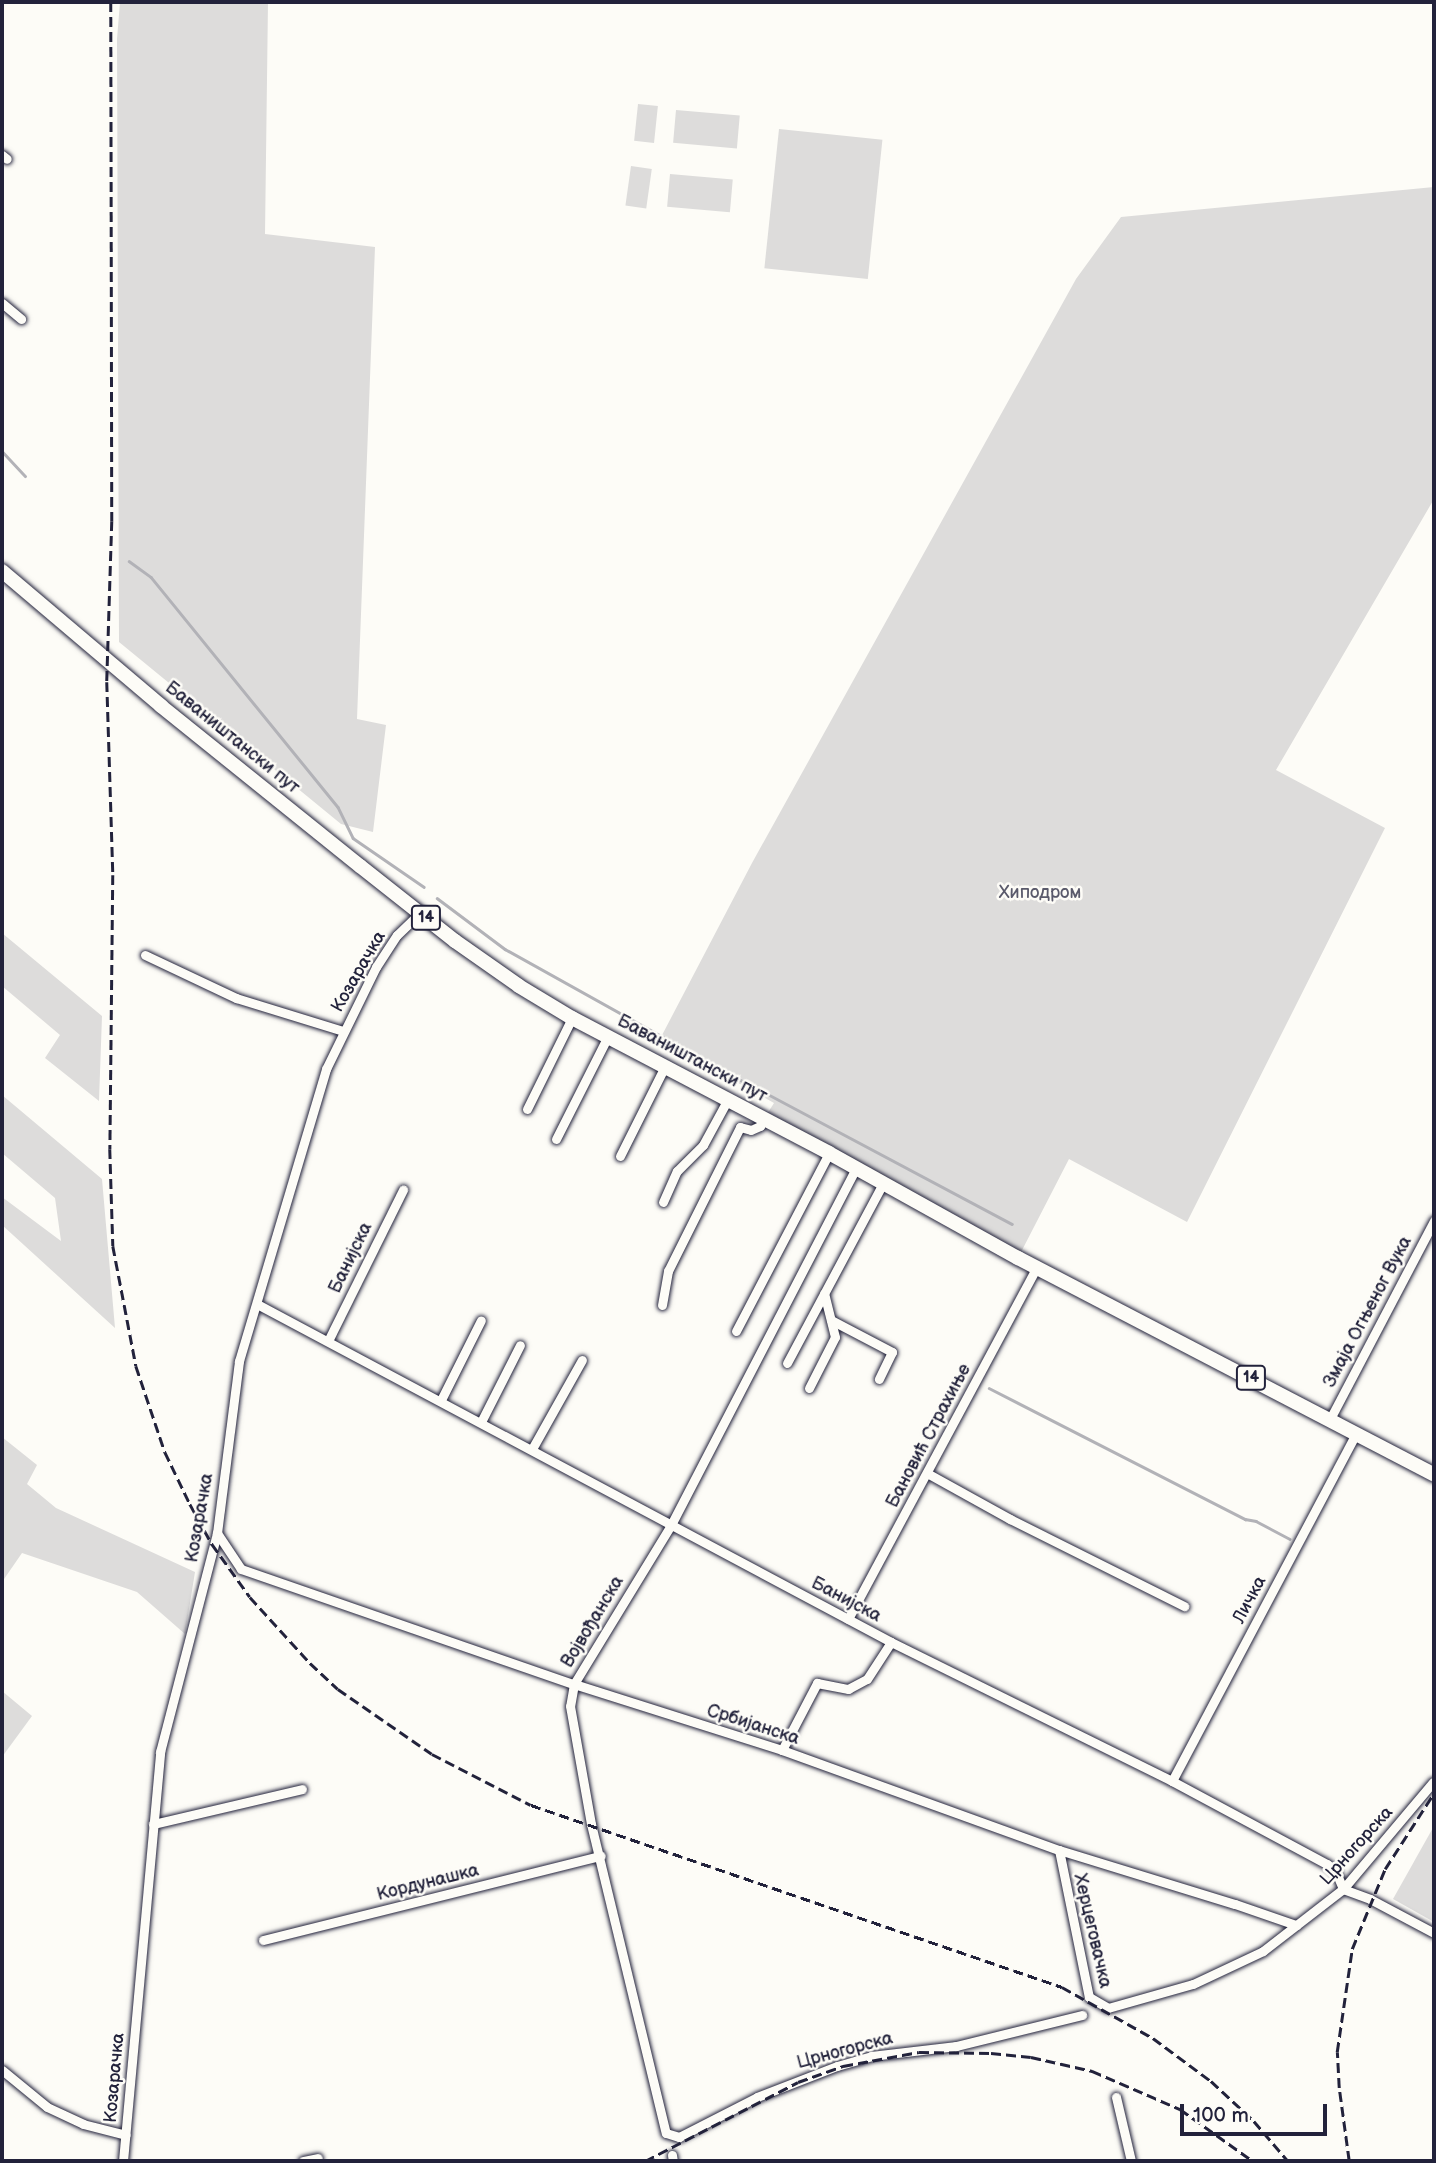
<!DOCTYPE html>
<meta charset="utf-8">
<style>
body{margin:0}
#map{position:relative;width:1436px;height:2163px;overflow:hidden;background:#fdfcf7;font-family:"Balsamiq Sans",sans-serif}
div>[style]{position:absolute}
[style*='--x']{left:calc(var(--x)*1px);top:calc(var(--y)*1px);width:calc(var(--w)*1px);rotate:calc(var(--a)*1deg)}
.green>*{inset:0;background:#dddcdb;transform-origin:0 0}
.stream>*{height:2.5px;margin:-1.25px;padding:0 1.25px;transform-origin:1.25px;border-radius:1.25px;background:#b2b2b7}
.roads{filter:drop-shadow(0 0 2px #22223b) drop-shadow(0 0 2px #22223b)}
.minor>*{height:9px;margin:-4.5px;padding:0 4.5px;transform-origin:4.5px;border-radius:4.5px;background:#fdfcf7}
.primary>*{height:14px;margin:-7px;padding:0 7px;transform-origin:7px;border-radius:7px;background:#fdfcf7}
.rail>*{height:2.5px;margin-top:-1.25px;transform-origin:0;background:repeating-linear-gradient(90deg,#22223b 0 10px,transparent 0 15px)}
span{translate:-50% -50%;white-space:nowrap;text-align:center;line-height:1.15;-webkit-text-stroke:5px #fdfcf7;paint-order:stroke}
.shield-label span{padding:2px 5px;background:#fdfcf7;border:2px solid;border-radius:5px;-webkit-text-stroke-width:0}
.shield-label{font-size:16px;color:#22223b;font-weight:700}
.street-label{font-size:18px;color:#22223b}
.park-label{font-size:18px;color:#5a5a6b}
.frame{position:absolute;inset:0;border:4px solid #22223b;pointer-events:none}
.scale{position:absolute;left:1180px;top:2104px;width:147px;height:32px;box-sizing:border-box;border:4px solid #22223b;border-top:0;padding-left:9px;font-size:21px;line-height:24px;white-space:nowrap;color:#22223b;-webkit-text-stroke:5px #fdfcf7;paint-order:stroke}
</style>
<div id="map">
<div class="green">
<i style="clip-path:polygon(120px 2px,268px 2px,265px 234px,375px 247px,357px 719px,386px 725px,373px 832px,341px 824px,119px 642px,117px 39px)"></i>
<i style="left:638px;top:104px;width:20px;height:37px;rotate:6deg"></i>
<i style="left:676px;top:110px;width:64px;height:33px;rotate:5deg"></i>
<i style="left:779px;top:129px;width:104px;height:140px;rotate:6deg"></i>
<i style="left:631px;top:166px;width:21px;height:40px;rotate:8deg"></i>
<i style="left:670px;top:174px;width:63px;height:33px;rotate:5deg"></i>
<i style="clip-path:polygon(1434px 187px,1434px 499px,1276px 770px,1385px 828px,1187px 1222px,1069px 1159px,1018px 1258px,764px 1119px,774px 1103px,660px 1039px,752px 863px,1076px 279px,1121px 217px)"></i>
<i style="clip-path:polygon(2px 933px,102px 1016px,99px 1101px,45px 1058px,60px 1035px,2px 986px)"></i>
<i style="clip-path:polygon(2px 1095px,102px 1179px,115px 1328px,2px 1225px,2px 1197px,61px 1241px,55px 1198px,2px 1153px)"></i>
<i style="clip-path:polygon(2px 1437px,37px 1465px,27px 1484px,56px 1508px,195px 1572px,185px 1634px,137px 1592px,22px 1553px,2px 1582px)"></i>
<i style="clip-path:polygon(2px 1691px,32px 1716px,2px 1757px)"></i>
<i style="clip-path:polygon(1434px 1826px,1434px 1922px,1393px 1899px)"></i>
</div>
<div class="stream">
<i style="--x:2;--y:451;--w:34;--a:47"></i>
<i style="--x:129;--y:561;--w:27;--a:36"></i>
<i style="--x:151;--y:577;--w:296;--a:50.9"></i>
<i style="--x:338;--y:807;--w:34;--a:64"></i>
<i style="--x:353;--y:838;--w:86;--a:34.6"></i>
<i style="--x:437;--y:898;--w:85;--a:36.9"></i>
<i style="--x:505;--y:949;--w:278;--a:29.1"></i>
<i style="--x:762;--y:1091;--w:283;--a:28"></i>
<i style="--x:989;--y:1388;--w:288;--a:27.1"></i>
<i style="--x:1245;--y:1519;--w:11;--a:10"></i>
<i style="--x:1256;--y:1521;--w:38;--a:28"></i>
</div>
<div class="roads">
<div class="minor">
<i style="--x:2;--y:155;--w:6;--a:39"></i>
<i style="--x:2;--y:303;--w:25;--a:40"></i>
<i style="--x:145;--y:955;--w:101;--a:25.3"></i>
<i style="--x:236;--y:998;--w:112;--a:17.1"></i>
<i style="--x:527;--y:1109;--w:102;--a:-63.7"></i>
<i style="--x:556;--y:1139;--w:115;--a:-63.2"></i>
<i style="--x:620;--y:1156;--w:101;--a:-63.4"></i>
<i style="--x:856;--y:1168;--w:402;--a:117.4"></i>
<i style="--x:671;--y:1525;--w:186;--a:121.4"></i>
<i style="--x:574;--y:1684;--w:22;--a:100"></i>
<i style="--x:570;--y:1706;--w:120;--a:79.9"></i>
<i style="--x:591;--y:1824;--w:318;--a:76.4"></i>
<i style="--x:666;--y:2133;--w:14;--a:17"></i>
<i style="--x:679;--y:2137;--w:88;--a:-27.1"></i>
<i style="--x:757;--y:2097;--w:86;--a:-21.2"></i>
<i style="--x:837;--y:2066;--w:35;--a:-16"></i>
<i style="--x:871;--y:2056;--w:86;--a:-6.7"></i>
<i style="--x:956;--y:2046;--w:130;--a:-13.8"></i>
<i style="--x:663;--y:1202;--w:34;--a:-66"></i>
<i style="--x:677;--y:1171;--w:37;--a:-45"></i>
<i style="--x:703;--y:1145;--w:52;--a:-61.5"></i>
<i style="--x:257;--y:1304;--w:718;--a:28.06"></i>
<i style="--x:891;--y:1642;--w:313;--a:26.3"></i>
<i style="--x:1172;--y:1781;--w:176;--a:28.2"></i>
<i style="--x:1327;--y:1864;--w:10;--a:37"></i>
<i style="--x:1335;--y:1870;--w:21;--a:67"></i>
<i style="--x:662;--y:1305;--w:35;--a:-80"></i>
<i style="--x:668;--y:1271;--w:161;--a:-63.4"></i>
<i style="--x:740;--y:1127;--w:11;--a:15"></i>
<i style="--x:751;--y:1130;--w:10;--a:-24"></i>
<i style="--x:760;--y:1126;--w:8;--a:-60"></i>
<i style="--x:831;--y:1320;--w:69;--a:27.7"></i>
<i style="--x:892;--y:1352;--w:30;--a:116"></i>
<i style="--x:736;--y:1331;--w:201;--a:-62.4"></i>
<i style="--x:328;--y:1341;--w:169;--a:-63.6"></i>
<i style="--x:787;--y:1363;--w:204;--a:-61.9"></i>
<i style="--x:809;--y:1388;--w:57;--a:-63"></i>
<i style="--x:835;--y:1337;--w:45;--a:-104"></i>
<i style="--x:441;--y:1400;--w:89;--a:-63.4"></i>
<i style="--x:1330;--y:1419;--w:224;--a:-62.3"></i>
<i style="--x:481;--y:1422;--w:86;--a:-63.1"></i>
<i style="--x:532;--y:1449;--w:102;--a:-60.7"></i>
<i style="--x:927;--y:1473;--w:95;--a:29"></i>
<i style="--x:1010;--y:1519;--w:195;--a:26.6"></i>
<i style="--x:217;--y:1533;--w:43;--a:56.3"></i>
<i style="--x:241;--y:1569;--w:352;--a:19.1"></i>
<i style="--x:574;--y:1684;--w:218;--a:17.6"></i>
<i style="--x:782;--y:1750;--w:294;--a:19.9"></i>
<i style="--x:1059;--y:1850;--w:184;--a:17.1"></i>
<i style="--x:1235;--y:1904;--w:65;--a:19"></i>
<i style="--x:848;--y:1619;--w:398;--a:-61.8"></i>
<i style="--x:782;--y:1750;--w:76;--a:-62.4"></i>
<i style="--x:817;--y:1683;--w:32;--a:11"></i>
<i style="--x:848;--y:1689;--w:21;--a:-28"></i>
<i style="--x:867;--y:1679;--w:44;--a:-57"></i>
<i style="--x:1172;--y:1781;--w:394;--a:-62.1"></i>
<i style="--x:153;--y:1824;--w:153;--a:-13.2"></i>
<i style="--x:1059;--y:1850;--w:150;--a:78.5"></i>
<i style="--x:1089;--y:1997;--w:22;--a:30"></i>
<i style="--x:1108;--y:2008;--w:88;--a:-15.8"></i>
<i style="--x:1193;--y:1984;--w:77;--a:-25.2"></i>
<i style="--x:1263;--y:1951;--w:101;--a:-37.8"></i>
<i style="--x:1343;--y:1889;--w:140;--a:-49.9"></i>
<i style="--x:1343;--y:1889;--w:29;--a:20"></i>
<i style="--x:1370;--y:1899;--w:72;--a:28"></i>
<i style="--x:263;--y:1940;--w:348;--a:-14"></i>
<i style="--x:2;--y:2070;--w:58;--a:39.4"></i>
<i style="--x:47;--y:2107;--w:40;--a:25"></i>
<i style="--x:83;--y:2124;--w:44;--a:14.3"></i>
<i style="--x:1116;--y:2097;--w:66;--a:76.8"></i>
<i style="--x:672;--y:2155;--w:6;--a:81"></i>
<i style="--x:123;--y:2161;--w:411;--a:-84.8"></i>
<i style="--x:160;--y:1752;--w:226;--a:-75.4"></i>
<i style="--x:217;--y:1533;--w:173;--a:-82.7"></i>
<i style="--x:239;--y:1361;--w:305;--a:-73.4"></i>
<i style="--x:326;--y:1069;--w:114;--a:-63.9"></i>
<i style="--x:376;--y:967;--w:38;--a:-57"></i>
<i style="--x:397;--y:935;--w:30;--a:-44"></i>
<i style="--x:303;--y:2161;--w:15;--a:-11"></i>
</div>
<div class="primary">
<i style="--x:2;--y:571;--w:209;--a:40.3"></i>
<i style="--x:161;--y:706;--w:255;--a:38.8"></i>
<i style="--x:360;--y:866;--w:121;--a:38.3"></i>
<i style="--x:455;--y:941;--w:78;--a:35.1"></i>
<i style="--x:519;--y:986;--w:62;--a:31.1"></i>
<i style="--x:572;--y:1018;--w:290;--a:27.7"></i>
<i style="--x:829;--y:1153;--w:216;--a:29.1"></i>
<i style="--x:1018;--y:1258;--w:469;--a:27.5"></i>
</div>
</div>
<div class="rail">
<i style="--x:111;--y:2;--w:519;--a:89.89"></i>
<i style="--x:112;--y:521;--w:161;--a:91.8"></i>
<i style="--x:107;--y:682;--w:193;--a:88.2"></i>
<i style="--x:113;--y:875;--w:274;--a:90.6"></i>
<i style="--x:110;--y:1149;--w:97;--a:88.2"></i>
<i style="--x:113;--y:1246;--w:122;--a:79.1"></i>
<i style="--x:136;--y:1366;--w:91;--a:71.4"></i>
<i style="--x:165;--y:1452;--w:58;--a:64.3"></i>
<i style="--x:190;--y:1504;--w:46;--a:61.2"></i>
<i style="--x:212;--y:1544;--w:65;--a:54.4"></i>
<i style="--x:250;--y:1597;--w:89;--a:47.7"></i>
<i style="--x:310;--y:1663;--w:38;--a:43"></i>
<i style="--x:338;--y:1689;--w:114;--a:34.7"></i>
<i style="--x:432;--y:1754;--w:111;--a:27.3"></i>
<i style="--x:531;--y:1805;--w:561;--a:18.92"></i>
<i style="--x:1062;--y:1987;--w:104;--a:29.3"></i>
<i style="--x:1153;--y:2038;--w:72;--a:36.6"></i>
<i style="--x:1211;--y:2081;--w:59;--a:42.9"></i>
<i style="--x:1254;--y:2121;--w:52;--a:49.6"></i>
<i style="--x:645;--y:2161;--w:172;--a:-27.3"></i>
<i style="--x:798;--y:2082;--w:48;--a:-19.6"></i>
<i style="--x:843;--y:2066;--w:77;--a:-10.4"></i>
<i style="--x:919;--y:2052;--w:72;--a:0.8"></i>
<i style="--x:991;--y:2053;--w:40;--a:5.7"></i>
<i style="--x:1031;--y:2057;--w:63;--a:12.9"></i>
<i style="--x:1092;--y:2071;--w:96;--a:23.4"></i>
<i style="--x:1180;--y:2109;--w:90;--a:35.5"></i>
<i style="--x:1349;--y:2161;--w:74;--a:-97.8"></i>
<i style="--x:1339;--y:2088;--w:36;--a:-93"></i>
<i style="--x:1337;--y:2052;--w:104;--a:-81.7"></i>
<i style="--x:1352;--y:1949;--w:87;--a:-67.6"></i>
<i style="--x:1385;--y:1869;--w:90;--a:-57.2"></i>
</div>
<div class="shield-label">
<span style="left:426px;top:918px">14</span>
<span style="left:1251px;top:1378px">14</span>
</div>
<div class="street-label">
<span style="left:232px;top:738px;rotate:39deg">Баваништански пут</span>
<span style="left:359px;top:972px;rotate:-60deg">Козарачка</span>
<span style="left:692px;top:1059px;rotate:28deg">Баваништански пут</span>
<span style="left:351px;top:1258px;rotate:-64deg">Банијска</span>
<span style="left:1368px;top:1312px;rotate:-62deg">Змаја Огњеног Вука</span>
<span style="left:929px;top:1436px;rotate:-62deg">Бановић Страхиње</span>
<span style="left:200px;top:1518px;rotate:-80deg">Козарачка</span>
<span style="left:846px;top:1600px;rotate:28deg">Банијска</span>
<span style="left:1250px;top:1600px;rotate:-62deg">Личка</span>
<span style="left:593px;top:1622px;rotate:-59deg">Војвођанска</span>
<span style="left:753px;top:1725px;rotate:18deg">Србијанска</span>
<span style="left:1357px;top:1846px;rotate:-48deg">Црногорска</span>
<span style="left:428px;top:1883px;rotate:-14deg">Кордунашка</span>
<span style="left:1092px;top:1931px;rotate:77deg">Херцеговачка</span>
<span style="left:845px;top:2051px;rotate:-15deg">Црногорска</span>
<span style="left:115px;top:2078px;rotate:-85deg">Козарачка</span>
</div>
<div class="park-label">
<span style="left:1040px;top:893px">Хиподром</span>
</div>
<div class="frame"></div>
<div class="scale">100 m</div>
</div>
